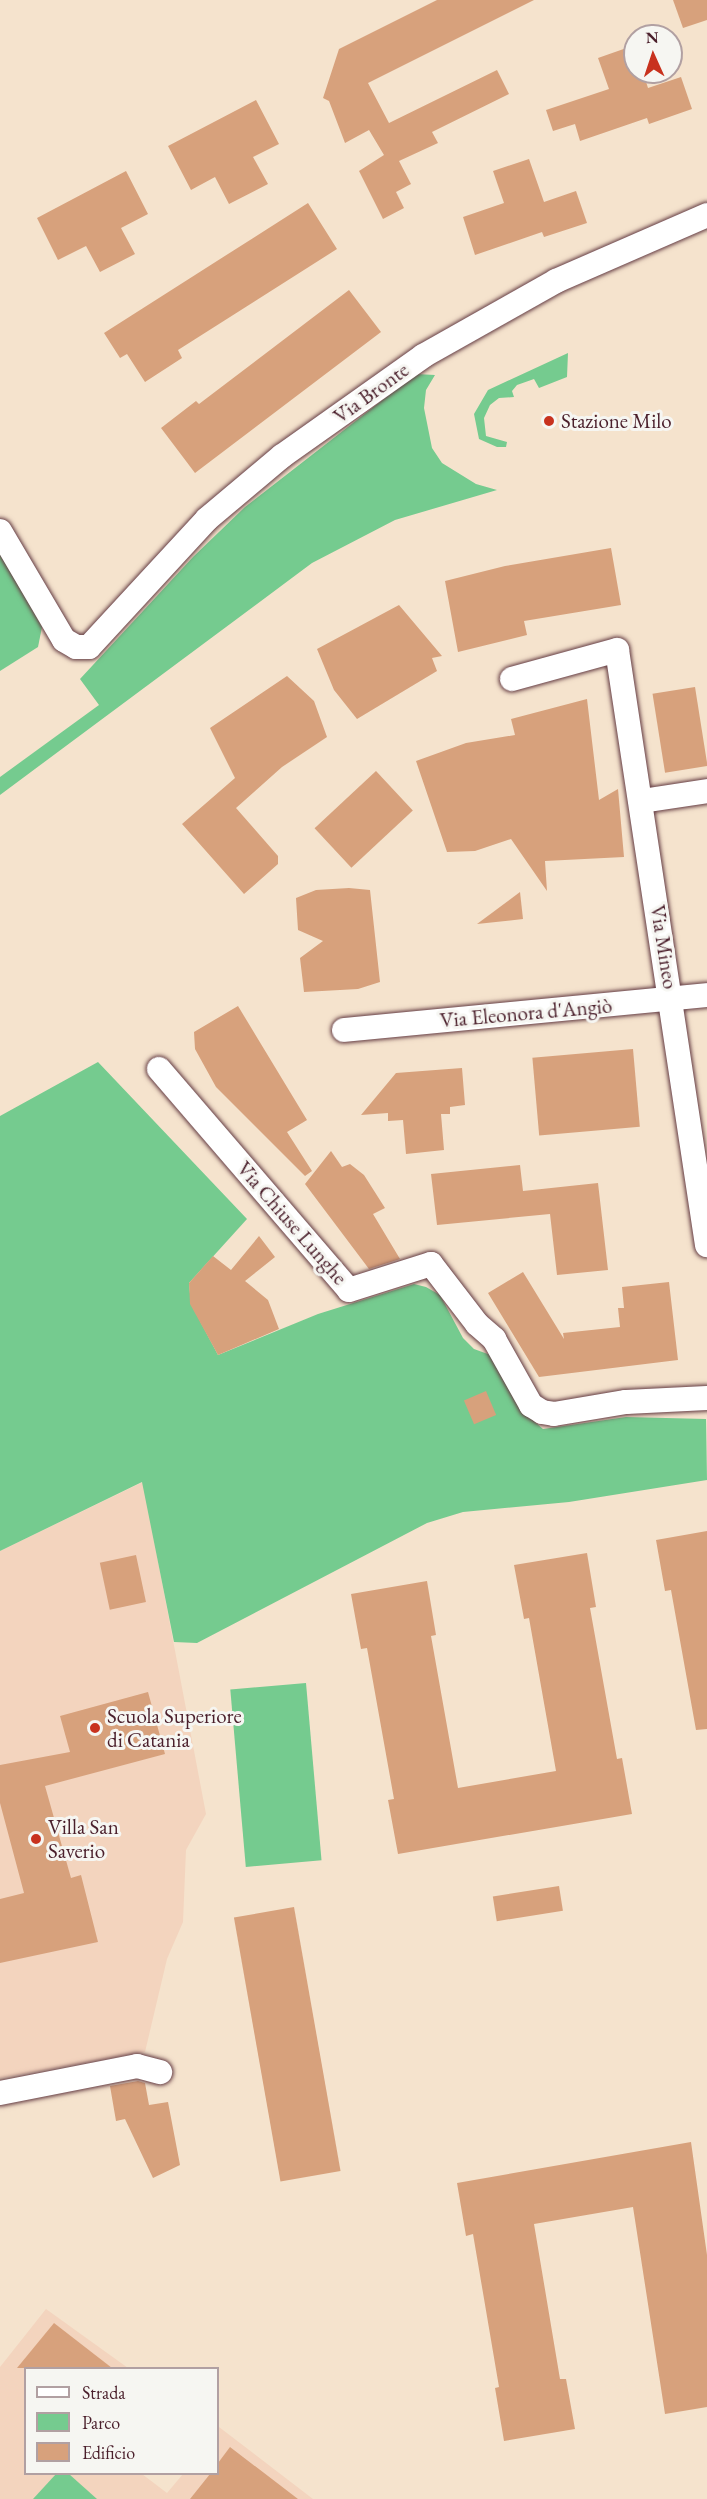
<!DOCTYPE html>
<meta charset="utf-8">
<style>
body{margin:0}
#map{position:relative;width:707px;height:2499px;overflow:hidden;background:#f5e3cd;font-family:"EB Garamond",serif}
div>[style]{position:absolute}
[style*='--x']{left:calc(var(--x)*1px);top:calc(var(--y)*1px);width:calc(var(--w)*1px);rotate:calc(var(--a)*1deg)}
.built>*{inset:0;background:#f3d4be}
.green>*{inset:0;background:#75cb8f;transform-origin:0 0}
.building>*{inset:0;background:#d7a17c;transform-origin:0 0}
.roads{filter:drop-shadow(0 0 2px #643c43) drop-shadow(0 0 2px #643c43)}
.street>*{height:24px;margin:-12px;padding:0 12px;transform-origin:12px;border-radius:12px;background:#fff}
.dots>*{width:16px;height:16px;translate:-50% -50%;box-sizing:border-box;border:3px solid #f6f6f2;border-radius:50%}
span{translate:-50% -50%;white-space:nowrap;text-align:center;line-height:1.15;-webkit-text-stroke:6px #f6f6f2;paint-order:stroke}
.street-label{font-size:21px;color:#4a1f2b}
.poi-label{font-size:21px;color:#4a1f2b}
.left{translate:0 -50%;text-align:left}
.legend{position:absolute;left:24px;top:2367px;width:195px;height:108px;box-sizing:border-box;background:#f6f6f2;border:2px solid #b1a0a2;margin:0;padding:8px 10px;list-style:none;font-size:18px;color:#4a1f2b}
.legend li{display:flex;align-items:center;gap:12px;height:30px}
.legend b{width:30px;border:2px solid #b1a0a2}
.north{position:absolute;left:623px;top:24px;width:60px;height:60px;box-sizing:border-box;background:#f6f6f2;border:2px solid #b1a0a2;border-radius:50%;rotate:357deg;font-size:16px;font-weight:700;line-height:24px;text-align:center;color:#4a1f2b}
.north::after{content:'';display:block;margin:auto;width:21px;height:27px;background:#c8321e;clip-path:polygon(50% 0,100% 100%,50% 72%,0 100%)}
</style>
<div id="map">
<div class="built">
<i style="clip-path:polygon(143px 1482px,206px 1814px,186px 1850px,183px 1922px,167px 1959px,145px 2052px,0 2078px,0 1551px)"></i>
<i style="clip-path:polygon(46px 2309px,128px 2368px,26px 2368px,26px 2474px,142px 2474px,167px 2493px,183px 2474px,218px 2474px,219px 2427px,313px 2499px,0 2499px,0 2367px)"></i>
</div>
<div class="green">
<i style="clip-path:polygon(568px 353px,567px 377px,539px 388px,534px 379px,517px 385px,512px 391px,514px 397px,499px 398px,490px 405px,484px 418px,486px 436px,507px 442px,506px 447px,497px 447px,479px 439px,474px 414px,488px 390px)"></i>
<i style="clip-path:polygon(416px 374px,435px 375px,426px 390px,424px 408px,432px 448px,442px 463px,476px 484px,497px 490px,395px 520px,312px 563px,0 795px,0 777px,99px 705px,80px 679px,193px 557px,245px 507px)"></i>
<i style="clip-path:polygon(0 552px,42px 627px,38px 647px,0 671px)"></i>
<i style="clip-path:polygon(98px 1062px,247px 1219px,189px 1283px,191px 1304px,218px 1355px,318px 1314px,414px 1284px,426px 1287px,440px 1295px,463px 1338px,474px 1349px,496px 1357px,520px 1409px,543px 1429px,626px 1417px,706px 1419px,707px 1480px,569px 1502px,463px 1512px,427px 1523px,197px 1643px,174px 1642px,142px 1482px,0 1551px,0 1116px)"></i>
<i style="left:306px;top:1683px;width:178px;height:76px;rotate:85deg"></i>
<i style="clip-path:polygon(56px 2474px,69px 2474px,97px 2499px,33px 2499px)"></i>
</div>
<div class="building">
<i style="clip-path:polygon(437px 0,534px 0,368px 83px,389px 123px,497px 70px,509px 94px,432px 132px,438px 143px,399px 161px,411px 184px,396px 192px,404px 208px,383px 219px,359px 171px,384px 155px,369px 130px,345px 143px,329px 101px,323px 98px,339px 49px)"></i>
<i style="clip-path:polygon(673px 0,707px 0,707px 20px,683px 28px)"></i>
<i style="clip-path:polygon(635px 45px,635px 72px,643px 72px,648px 88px,681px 77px,692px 109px,649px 124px,647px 118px,580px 141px,575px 124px,553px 131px,546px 110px,609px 89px,598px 58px)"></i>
<i style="clip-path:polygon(256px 100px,279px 144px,253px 157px,268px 184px,229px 204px,215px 177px,191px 190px,168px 146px)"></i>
<i style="clip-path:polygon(529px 159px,544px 202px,576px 191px,587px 223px,544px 237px,542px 232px,475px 255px,463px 217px,504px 203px,493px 171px)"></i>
<i style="clip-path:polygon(126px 171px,148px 214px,121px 228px,135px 254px,100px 272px,86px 246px,58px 260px,37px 218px)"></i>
<i style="clip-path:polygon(308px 203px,337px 249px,178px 350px,182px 358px,145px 382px,127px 354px,120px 358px,104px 333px)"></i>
<i style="clip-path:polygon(349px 290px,381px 332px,195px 473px,161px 428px,196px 401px,199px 404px)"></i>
<i style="clip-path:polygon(611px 548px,621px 605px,524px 621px,527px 635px,458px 652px,445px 581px,505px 566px)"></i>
<i style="clip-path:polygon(399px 605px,442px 656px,432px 658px,437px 671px,357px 719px,334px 690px,317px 649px)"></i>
<i style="clip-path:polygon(287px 676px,314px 701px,327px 737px,282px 767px,236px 808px,278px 856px,278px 864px,244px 894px,182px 824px,235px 778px,210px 728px)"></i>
<i style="left:695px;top:687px;width:80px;height:43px;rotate:81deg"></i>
<i style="clip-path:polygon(587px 699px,599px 800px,618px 789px,624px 857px,545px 861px,547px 891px,511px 839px,475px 851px,447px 852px,416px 761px,466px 743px,515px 735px,511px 719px)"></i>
<i style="left:376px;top:771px;width:54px;height:84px;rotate:47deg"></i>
<i style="clip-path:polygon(349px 888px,370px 890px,380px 982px,358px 989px,304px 992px,300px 958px,323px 941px,298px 930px,296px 898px,316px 890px)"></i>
<i style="clip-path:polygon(520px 892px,523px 919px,477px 924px)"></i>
<i style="clip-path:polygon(238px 1006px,307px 1120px,287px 1132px,312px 1171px,305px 1176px,216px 1087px,195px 1049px,194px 1032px)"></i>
<i style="left:633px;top:1049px;width:78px;height:101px;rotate:85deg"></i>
<i style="clip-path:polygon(462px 1068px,465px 1105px,450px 1107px,450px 1114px,441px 1114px,444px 1150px,406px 1154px,403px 1120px,388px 1121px,388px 1113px,361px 1115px,396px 1073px)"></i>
<i style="clip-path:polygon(331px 1151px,342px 1167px,350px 1164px,364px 1175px,385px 1208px,373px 1214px,400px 1259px,369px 1269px,305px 1184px)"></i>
<i style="clip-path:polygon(520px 1165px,523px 1191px,598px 1183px,608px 1270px,557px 1275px,550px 1214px,437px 1225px,431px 1174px)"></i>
<i style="clip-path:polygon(259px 1236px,275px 1257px,245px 1281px,268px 1300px,279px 1329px,218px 1355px,190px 1304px,189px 1283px,213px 1256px,231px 1270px)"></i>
<i style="clip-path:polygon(523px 1272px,564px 1339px,563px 1333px,620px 1327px,618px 1308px,624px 1308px,622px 1287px,669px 1282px,678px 1360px,539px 1377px,488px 1293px)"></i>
<i style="left:486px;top:1391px;width:26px;height:24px;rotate:67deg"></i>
<i style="clip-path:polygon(707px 1531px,707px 1729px,696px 1730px,671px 1590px,665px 1591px,656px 1540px)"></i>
<i style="clip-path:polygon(587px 1553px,596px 1607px,590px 1608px,617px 1759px,622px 1758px,632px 1814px,398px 1854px,388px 1800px,394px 1799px,367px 1648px,361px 1649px,351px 1594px,427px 1581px,436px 1635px,431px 1636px,458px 1788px,556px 1771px,529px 1618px,524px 1619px,514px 1565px)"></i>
<i style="left:136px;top:1555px;width:48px;height:37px;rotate:78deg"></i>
<i style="clip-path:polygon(148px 1692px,165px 1754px,45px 1786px,71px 1878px,81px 1875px,98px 1942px,0 1963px,0 1899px,24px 1893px,0 1803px,0 1765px,70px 1752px,60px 1716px)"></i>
<i style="left:559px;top:1886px;width:25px;height:67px;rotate:81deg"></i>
<i style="left:294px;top:1907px;width:268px;height:61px;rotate:80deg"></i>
<i style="clip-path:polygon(138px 2081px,145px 2083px,149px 2105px,168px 2102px,180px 2165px,153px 2178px,125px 2119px,116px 2121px,110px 2086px)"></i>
<i style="clip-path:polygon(691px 2142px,707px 2255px,707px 2407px,665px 2414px,633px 2207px,534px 2224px,560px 2379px,566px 2379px,575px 2429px,504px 2441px,495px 2388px,499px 2387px,473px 2234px,466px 2236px,457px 2183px)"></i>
<i style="clip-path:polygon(54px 2323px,112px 2368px,17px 2368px)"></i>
<i style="clip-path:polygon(230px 2447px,298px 2499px,190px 2499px,210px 2474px,218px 2474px,218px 2463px)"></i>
</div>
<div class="roads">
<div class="street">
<i style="--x:0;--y:531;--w:126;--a:59.6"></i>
<i style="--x:64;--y:640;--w:14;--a:30"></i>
<i style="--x:76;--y:647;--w:13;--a:0"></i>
<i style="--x:89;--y:647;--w:174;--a:-47.3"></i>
<i style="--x:207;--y:519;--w:98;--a:-40"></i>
<i style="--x:282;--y:456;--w:173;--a:-35.3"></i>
<i style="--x:423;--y:356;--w:153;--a:-29.4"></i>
<i style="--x:556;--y:281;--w:165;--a:-23.6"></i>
<i style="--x:512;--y:679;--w:109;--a:-15.4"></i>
<i style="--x:617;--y:650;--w:602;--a:81.4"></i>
<i style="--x:642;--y:801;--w:66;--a:-8.7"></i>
<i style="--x:344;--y:1030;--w:365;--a:-5.5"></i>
<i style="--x:159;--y:1069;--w:291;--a:49.3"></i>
<i style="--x:349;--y:1290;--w:86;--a:-17.6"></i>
<i style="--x:431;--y:1264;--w:76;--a:52.5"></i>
<i style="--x:477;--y:1324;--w:23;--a:41"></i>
<i style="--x:494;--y:1339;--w:76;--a:60.7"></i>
<i style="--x:531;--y:1405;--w:13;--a:32"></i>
<i style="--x:542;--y:1412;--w:12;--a:9"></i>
<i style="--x:554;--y:1414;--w:73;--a:-9.5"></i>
<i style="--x:626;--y:1402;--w:81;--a:-2.8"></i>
<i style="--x:0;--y:2093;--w:140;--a:-11.1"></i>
<i style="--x:137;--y:2066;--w:24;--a:15"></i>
</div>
</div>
<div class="dots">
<i style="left:549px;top:421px;background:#c8321e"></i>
<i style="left:95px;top:1728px;background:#c8321e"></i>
<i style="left:36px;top:1839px;background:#c8321e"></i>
</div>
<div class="street-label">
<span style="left:371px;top:393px;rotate:-36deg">Via Bronte</span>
<span style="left:664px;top:947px;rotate:81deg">Via Mineo</span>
<span style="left:526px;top:1013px;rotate:-5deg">Via Eleonora d'Angiò</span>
<span style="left:292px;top:1223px;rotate:49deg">Via Chiuse Lunghe</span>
</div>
<div class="poi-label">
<span class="left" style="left:561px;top:421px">Stazione Milo</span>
<span class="left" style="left:107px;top:1728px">Scuola Superiore<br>di Catania</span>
<span class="left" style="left:48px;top:1839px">Villa San<br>Saverio</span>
</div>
<ul class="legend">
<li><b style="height:8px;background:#fff"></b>Strada</li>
<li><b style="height:16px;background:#75cb8f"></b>Parco</li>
<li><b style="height:16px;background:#d7a17c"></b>Edificio</li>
</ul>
<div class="north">N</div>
</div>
